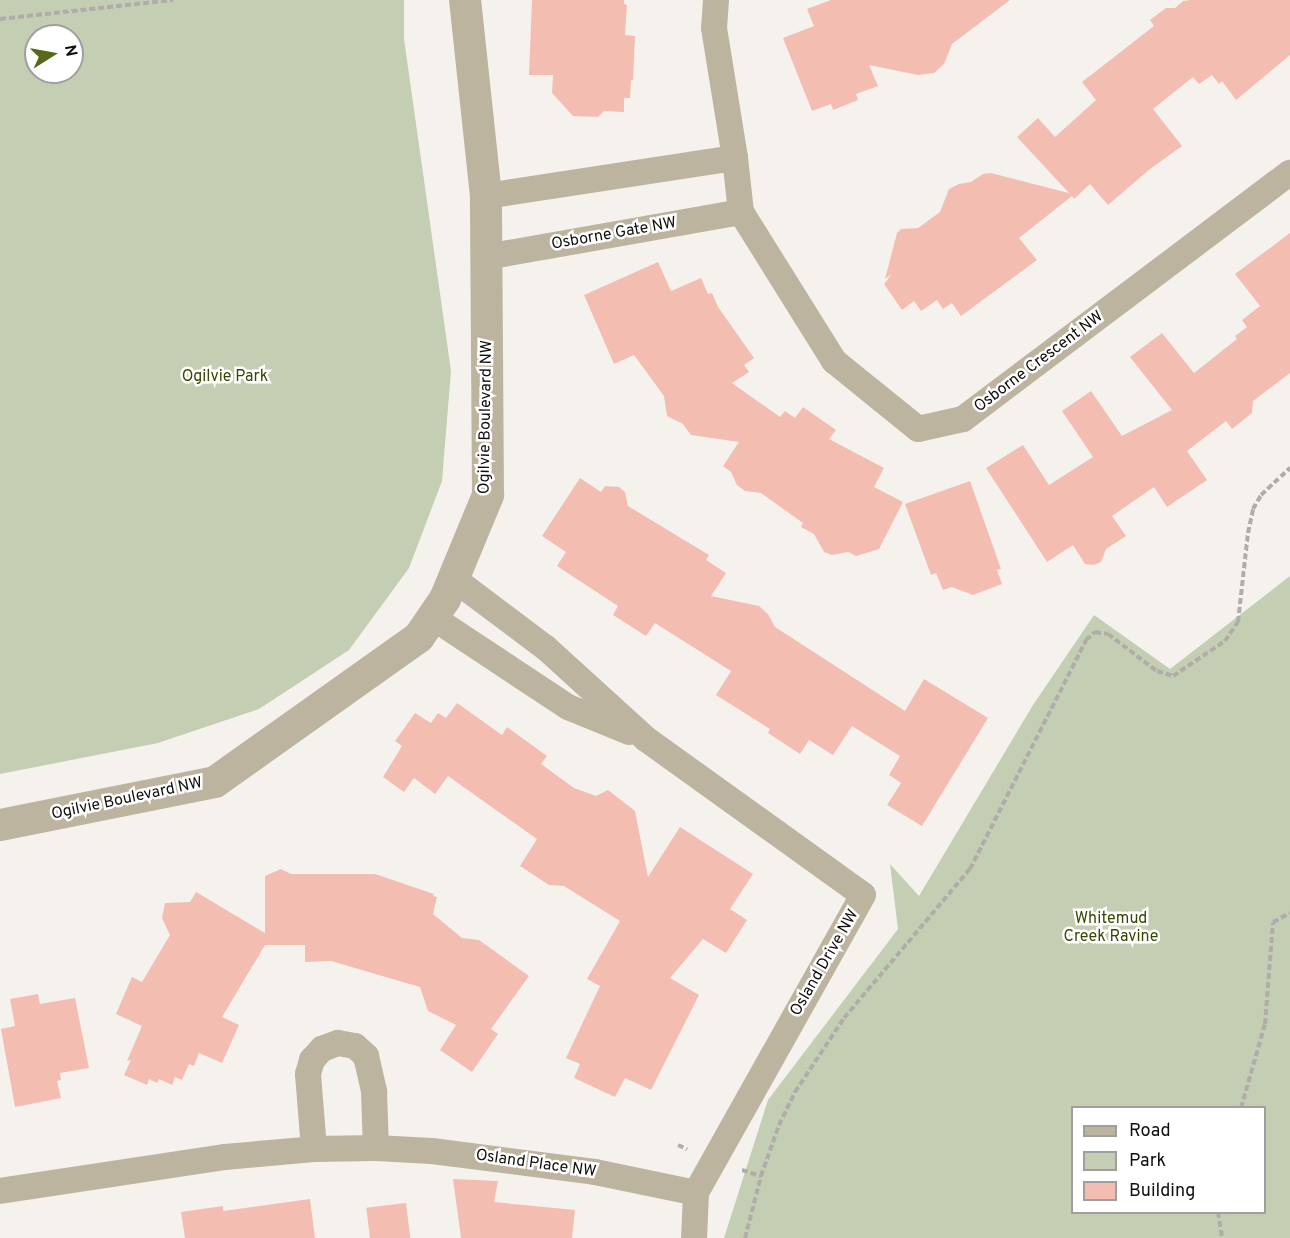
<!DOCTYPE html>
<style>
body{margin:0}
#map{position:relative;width:1290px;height:1238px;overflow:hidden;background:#f5f2ed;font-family:Overpass,sans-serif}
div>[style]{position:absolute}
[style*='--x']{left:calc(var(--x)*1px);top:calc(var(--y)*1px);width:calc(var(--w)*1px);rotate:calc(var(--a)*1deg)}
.green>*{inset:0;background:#c3ceb2}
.building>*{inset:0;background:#f4bdb2;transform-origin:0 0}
.path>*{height:4px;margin-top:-2px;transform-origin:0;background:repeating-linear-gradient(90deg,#afaca9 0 6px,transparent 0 9px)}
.minor>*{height:26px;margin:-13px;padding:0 13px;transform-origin:13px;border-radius:13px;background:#bdb4a0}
.tertiary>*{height:32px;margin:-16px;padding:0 16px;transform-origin:16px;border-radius:16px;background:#bdb4a0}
span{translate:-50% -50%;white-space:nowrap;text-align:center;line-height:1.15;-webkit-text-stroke:5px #fff;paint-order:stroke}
.street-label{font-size:16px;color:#100f0e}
.park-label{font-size:16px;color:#354800}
.legend{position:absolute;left:1071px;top:1106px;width:195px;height:108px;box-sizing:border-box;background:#fff;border:2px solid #9f9f9f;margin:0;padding:8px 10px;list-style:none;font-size:18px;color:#100f0e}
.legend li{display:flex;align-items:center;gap:12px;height:30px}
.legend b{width:30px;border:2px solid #9f9f9f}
.north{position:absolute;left:24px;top:24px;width:60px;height:60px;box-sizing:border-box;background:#fff;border:2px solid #9f9f9f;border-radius:50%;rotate:79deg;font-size:16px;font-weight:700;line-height:24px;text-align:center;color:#100f0e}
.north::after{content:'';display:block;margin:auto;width:21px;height:27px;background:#546a1a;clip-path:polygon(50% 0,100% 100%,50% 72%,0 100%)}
</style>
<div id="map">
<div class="green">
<i style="clip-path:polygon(evenodd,0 0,404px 0,404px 39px,451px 371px,442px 481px,409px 568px,349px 650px,259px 709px,158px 743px,0 774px,0 0,36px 36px,72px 36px,72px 72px,36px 72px,36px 36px)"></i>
<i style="clip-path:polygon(evenodd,1290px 576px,1290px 1238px,724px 1238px,768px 1100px,898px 929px,890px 864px,919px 896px,1033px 705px,1094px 615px,1170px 669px,1290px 576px,1072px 1108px,1264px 1108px,1264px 1212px,1072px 1212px,1072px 1108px)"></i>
</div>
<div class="building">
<i style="clip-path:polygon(532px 0,624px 0,624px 4px,627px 5px,625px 35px,635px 36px,633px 80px,631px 80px,630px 98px,624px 98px,624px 112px,604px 111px,598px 117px,573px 116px,552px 93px,553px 75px,529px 75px)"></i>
<i style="clip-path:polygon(831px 0,1010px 0,952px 44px,944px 64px,934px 73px,918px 75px,869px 65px,878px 86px,856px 94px,858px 100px,833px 110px,831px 104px,812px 111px,783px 38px,814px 26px,807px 9px)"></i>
<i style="clip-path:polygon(1191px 0,1290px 0,1290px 55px,1236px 100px,1222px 81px,1219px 84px,1212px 75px,1199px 84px,1193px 77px,1153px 109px,1182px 146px,1150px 169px,1108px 205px,1090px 184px,1074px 199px,1072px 196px,1019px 238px,1037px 260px,961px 316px,952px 303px,943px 309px,937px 300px,921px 311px,914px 301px,902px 310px,884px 284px,892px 274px,885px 279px,897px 233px,901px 229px,918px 228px,940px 212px,949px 189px,959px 184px,971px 182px,983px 174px,991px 173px,1069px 193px,1017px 137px,1038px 118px,1055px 137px,1096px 100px,1082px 82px,1154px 26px,1150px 20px,1166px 8px,1175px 8px,1183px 1px)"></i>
<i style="clip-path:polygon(1290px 233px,1290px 373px,1253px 401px,1252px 413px,1232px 429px,1226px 421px,1187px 451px,1207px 480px,1167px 507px,1154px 487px,1112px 516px,1126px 536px,1106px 549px,1101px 562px,1094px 565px,1085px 564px,1073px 545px,1047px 562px,986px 468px,1023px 445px,1049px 485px,1093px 457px,1062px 411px,1091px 391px,1122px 436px,1172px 410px,1130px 357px,1162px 333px,1194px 373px,1237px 339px,1235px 336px,1247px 327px,1242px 320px,1260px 306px,1235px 274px)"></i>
<i style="clip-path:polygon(658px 262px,671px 291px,701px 278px,708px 294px,712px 293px,718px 307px,754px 358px,744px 365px,749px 372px,732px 383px,780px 417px,785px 411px,795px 418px,803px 407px,836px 430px,829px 439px,884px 468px,874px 487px,903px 502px,879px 549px,856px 556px,848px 552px,832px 555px,824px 552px,814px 534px,801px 527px,803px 523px,761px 493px,745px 491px,737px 485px,731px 472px,723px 466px,739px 442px,691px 435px,683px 424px,667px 416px,664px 396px,634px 355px,614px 364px,584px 295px)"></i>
<i style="clip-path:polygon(580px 478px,601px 492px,605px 486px,619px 487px,625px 492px,628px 506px,709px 555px,706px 560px,726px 573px,711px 596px,759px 606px,768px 614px,775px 627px,905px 711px,924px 679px,988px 718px,922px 826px,887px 805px,901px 783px,889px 775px,900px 756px,852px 726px,833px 755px,809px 740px,800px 754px,768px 733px,770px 729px,716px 695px,731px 671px,655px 623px,646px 636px,613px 615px,618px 606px,557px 566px,566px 552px,542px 536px)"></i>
<i style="clip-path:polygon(970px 481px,1001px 569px,997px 570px,1002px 584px,973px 595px,952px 587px,943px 590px,936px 573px,931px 575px,905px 504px)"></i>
<i style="clip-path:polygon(457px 703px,502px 735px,507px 727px,547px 756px,541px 764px,574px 788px,596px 796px,608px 790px,635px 811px,648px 877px,680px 827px,753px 874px,730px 909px,747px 920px,726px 953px,703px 939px,670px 978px,699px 995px,651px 1090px,625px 1078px,615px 1097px,574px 1078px,580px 1064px,566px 1058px,600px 986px,587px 979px,620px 921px,564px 886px,549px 885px,520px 866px,537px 839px,448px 776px,435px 794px,414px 778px,404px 792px,383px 777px,402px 746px,395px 741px,415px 713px,431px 723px,438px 713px,446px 718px)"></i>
<i style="clip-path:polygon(281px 869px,291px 874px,375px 874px,434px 894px,433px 896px,437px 897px,433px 914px,462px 938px,479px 940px,529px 976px,491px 1029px,498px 1034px,472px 1072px,440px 1050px,456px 1025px,428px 1011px,420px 987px,331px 961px,305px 962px,305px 945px,265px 945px,222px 1017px,239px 1025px,222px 1063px,199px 1053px,194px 1066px,189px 1064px,182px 1080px,175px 1077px,172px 1085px,159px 1079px,157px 1083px,149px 1079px,147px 1085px,124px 1075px,131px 1060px,127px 1061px,142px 1026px,116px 1014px,132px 977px,142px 982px,170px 935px,162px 918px,165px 903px,190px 902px,196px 892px,265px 933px,265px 876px)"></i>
<i style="clip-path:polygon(38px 994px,40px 1004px,75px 998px,89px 1068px,60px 1073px,61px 1080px,57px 1081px,61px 1098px,15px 1107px,1px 1029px,15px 1026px,10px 999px)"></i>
<i style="clip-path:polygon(453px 1179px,498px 1181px,494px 1202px,575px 1210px,572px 1238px,461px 1238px)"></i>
<i style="clip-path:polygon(310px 1199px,315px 1238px,185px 1238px,181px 1212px,223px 1206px,223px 1211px)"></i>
<i style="left:406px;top:1203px;width:35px;height:40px;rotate:83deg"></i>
</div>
<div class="path">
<i style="--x:0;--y:19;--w:174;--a:-6.3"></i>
<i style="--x:1241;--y:1108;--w:87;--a:-74.1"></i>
<i style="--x:1265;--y:1024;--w:102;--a:-85.5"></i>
<i style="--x:1273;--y:922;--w:19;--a:-28"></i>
<i style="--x:678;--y:1145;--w:10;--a:24"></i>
<i style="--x:742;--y:1170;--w:20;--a:18"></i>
<i style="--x:1218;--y:1212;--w:26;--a:81"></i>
<i style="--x:745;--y:1238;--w:64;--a:-75.5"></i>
<i style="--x:761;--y:1176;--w:54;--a:-70.6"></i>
<i style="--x:779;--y:1125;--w:37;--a:-64"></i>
<i style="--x:795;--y:1092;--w:89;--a:-56.5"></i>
<i style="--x:844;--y:1018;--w:195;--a:-49.8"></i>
<i style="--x:970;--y:869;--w:257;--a:-63.1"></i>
<i style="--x:1086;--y:640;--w:12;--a:-42"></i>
<i style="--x:1095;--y:632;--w:13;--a:9"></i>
<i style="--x:1108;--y:634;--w:61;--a:37.1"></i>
<i style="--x:1157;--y:671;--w:17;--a:17"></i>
<i style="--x:1173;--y:676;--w:63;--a:-33.9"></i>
<i style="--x:1225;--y:641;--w:23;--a:-56"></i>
<i style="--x:1238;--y:622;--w:90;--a:-83.6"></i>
<i style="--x:1248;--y:533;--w:25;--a:-78"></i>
<i style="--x:1253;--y:509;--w:16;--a:-60"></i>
<i style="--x:1261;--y:495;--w:40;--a:-43"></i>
</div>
<div class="minor">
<i style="--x:716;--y:0;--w:28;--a:94"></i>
<i style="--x:714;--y:28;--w:132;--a:80.8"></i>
<i style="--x:735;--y:158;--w:54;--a:83.7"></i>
<i style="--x:741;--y:212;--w:176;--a:58"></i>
<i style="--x:834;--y:361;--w:108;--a:39"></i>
<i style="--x:918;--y:429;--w:46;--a:-12.5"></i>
<i style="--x:963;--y:419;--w:409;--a:-37"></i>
<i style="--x:486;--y:196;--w:252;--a:-8.7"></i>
<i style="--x:486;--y:257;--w:259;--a:-10"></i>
<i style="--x:454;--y:579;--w:115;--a:36.9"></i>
<i style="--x:546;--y:648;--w:135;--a:42.3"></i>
<i style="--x:646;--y:739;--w:267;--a:35.7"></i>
<i style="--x:863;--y:895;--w:342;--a:119.3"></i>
<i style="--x:696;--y:1193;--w:45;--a:92.5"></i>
<i style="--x:432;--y:617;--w:163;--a:33.5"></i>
<i style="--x:568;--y:707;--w:66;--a:22.3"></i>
<i style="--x:314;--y:1149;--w:75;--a:-94.6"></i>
<i style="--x:308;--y:1074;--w:15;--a:-74"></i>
<i style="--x:312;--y:1060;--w:15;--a:-48"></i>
<i style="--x:322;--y:1049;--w:17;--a:-21"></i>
<i style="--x:338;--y:1043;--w:17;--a:10"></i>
<i style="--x:355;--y:1046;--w:15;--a:42"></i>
<i style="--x:366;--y:1056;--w:37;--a:77"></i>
<i style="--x:374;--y:1092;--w:56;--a:88"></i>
<i style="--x:0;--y:1191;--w:228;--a:-8.6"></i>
<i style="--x:225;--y:1157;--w:89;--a:-5.1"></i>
<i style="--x:314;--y:1149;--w:62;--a:-0.9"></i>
<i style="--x:376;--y:1148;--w:56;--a:3.1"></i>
<i style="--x:432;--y:1151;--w:164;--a:7.3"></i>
<i style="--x:595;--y:1172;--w:103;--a:11.7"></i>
</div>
<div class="tertiary">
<i style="--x:0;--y:825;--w:219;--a:-11.3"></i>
<i style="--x:215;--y:782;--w:250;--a:-35.4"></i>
<i style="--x:419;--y:637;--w:46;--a:-55.6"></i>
<i style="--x:445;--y:599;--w:113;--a:-67.5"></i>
<i style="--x:488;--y:495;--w:299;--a:-90.4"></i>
<i style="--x:486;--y:196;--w:197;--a:-96.1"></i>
</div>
<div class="street-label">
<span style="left:614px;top:234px;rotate:-10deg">Osborne Gate NW</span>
<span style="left:1039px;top:362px;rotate:-37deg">Osborne Crescent NW</span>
<span style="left:486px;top:417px;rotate:-89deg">Ogilvie Boulevard NW</span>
<span style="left:127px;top:799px;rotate:-12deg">Ogilvie Boulevard NW</span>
<span style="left:825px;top:963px;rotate:-60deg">Osland Drive NW</span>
<span style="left:536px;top:1164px;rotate:8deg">Osland Place NW</span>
</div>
<div class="park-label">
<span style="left:225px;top:377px">Ogilvie Park</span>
<span style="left:1111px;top:928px">Whitemud<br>Creek Ravine</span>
</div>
<ul class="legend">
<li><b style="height:8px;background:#bdb4a0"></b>Road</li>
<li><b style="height:16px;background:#c3ceb2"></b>Park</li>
<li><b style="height:16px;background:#f4bdb2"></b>Building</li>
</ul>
<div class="north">N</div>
</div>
